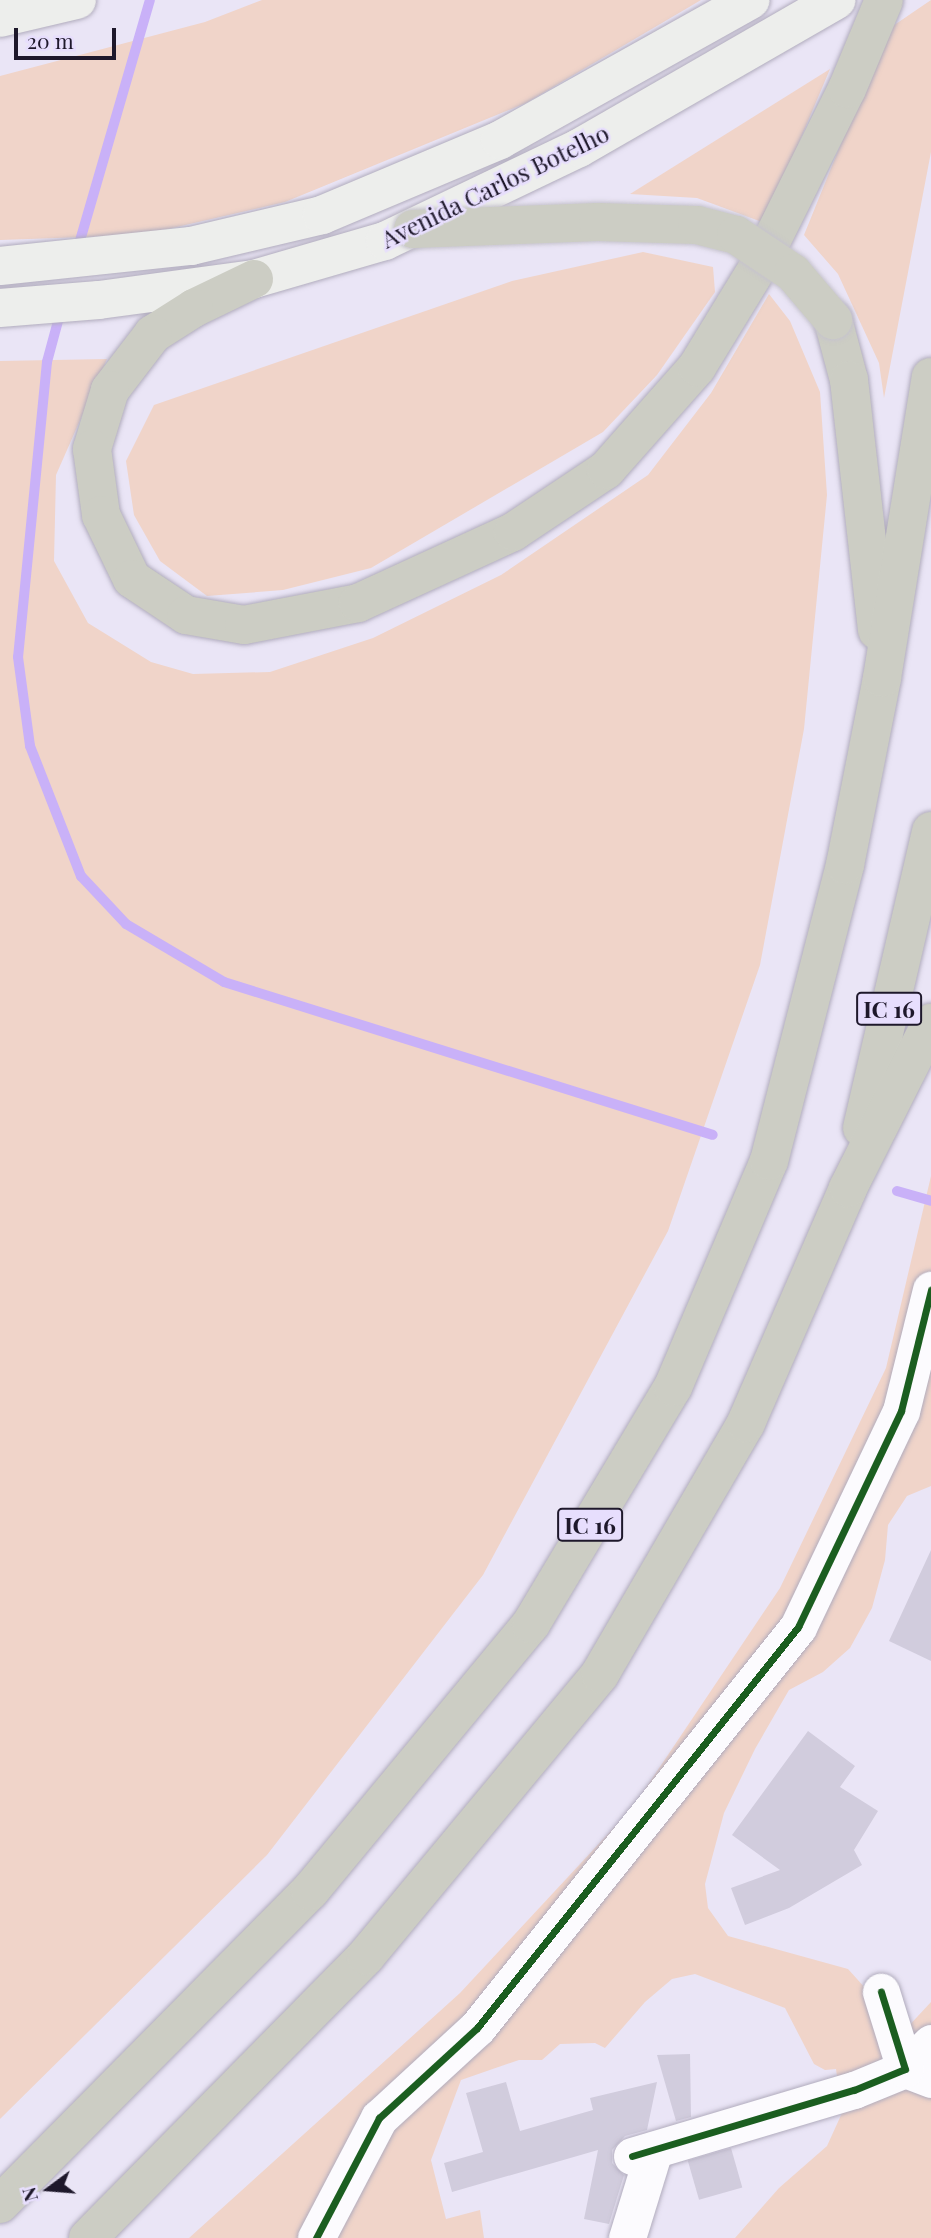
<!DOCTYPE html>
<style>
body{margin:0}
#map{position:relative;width:931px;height:2238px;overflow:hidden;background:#eae5f6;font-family:"Playfair Display",serif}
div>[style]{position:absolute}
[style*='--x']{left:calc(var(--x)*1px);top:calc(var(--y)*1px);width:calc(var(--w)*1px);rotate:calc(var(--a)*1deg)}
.green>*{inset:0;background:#f0d4c9}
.stream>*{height:10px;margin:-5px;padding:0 5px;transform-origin:5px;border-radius:5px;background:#c9b1f8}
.building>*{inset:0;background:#d1ccdd;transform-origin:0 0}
.roads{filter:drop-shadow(0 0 2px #b1acbd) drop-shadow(0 0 2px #b1acbd)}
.street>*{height:37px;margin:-18.5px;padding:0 18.5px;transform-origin:18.5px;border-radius:18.5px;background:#fcfbfe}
.secondary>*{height:38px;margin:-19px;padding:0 19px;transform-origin:19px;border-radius:19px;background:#edeeec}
.highway>*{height:38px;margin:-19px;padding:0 19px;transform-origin:19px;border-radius:19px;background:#cccdc4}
.bridges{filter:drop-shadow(0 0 2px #c6c3cd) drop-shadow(0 0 2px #c6c3cd)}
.highway-bridge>*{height:38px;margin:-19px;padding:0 19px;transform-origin:19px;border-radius:19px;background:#cccdc4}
.cycleway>*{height:7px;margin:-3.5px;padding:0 3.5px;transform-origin:3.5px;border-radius:3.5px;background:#1b5e20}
span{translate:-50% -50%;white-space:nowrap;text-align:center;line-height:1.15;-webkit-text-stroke:5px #e7defd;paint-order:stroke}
.shield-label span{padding:2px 5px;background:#e7defd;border:2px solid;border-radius:5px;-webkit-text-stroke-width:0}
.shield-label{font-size:23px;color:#1e182b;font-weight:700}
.street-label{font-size:24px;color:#1e182b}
.north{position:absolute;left:14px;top:2154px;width:70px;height:70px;-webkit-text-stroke:5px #e7defd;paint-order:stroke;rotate:254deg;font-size:19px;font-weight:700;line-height:28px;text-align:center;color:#1e182b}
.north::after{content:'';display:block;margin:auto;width:24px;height:32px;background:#1e182b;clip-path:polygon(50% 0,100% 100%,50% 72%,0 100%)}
.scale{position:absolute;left:14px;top:28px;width:102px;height:32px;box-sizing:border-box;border:4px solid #1e182b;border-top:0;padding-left:9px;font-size:21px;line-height:24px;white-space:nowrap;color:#1e182b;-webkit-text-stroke:5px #e7defd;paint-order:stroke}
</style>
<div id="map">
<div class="green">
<i style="clip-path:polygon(262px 0,701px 0,526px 103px,285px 202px,142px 235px,0 240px,0 76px,205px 22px)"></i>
<i style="clip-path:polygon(931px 0,931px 152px,884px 398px,879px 363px,838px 274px,804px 235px,887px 30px)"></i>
<i style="clip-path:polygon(830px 69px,765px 223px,697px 198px,630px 194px)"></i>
<i style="clip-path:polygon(643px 252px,713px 267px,715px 292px,657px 375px,603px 432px,371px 568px,283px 590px,207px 596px,160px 561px,134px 515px,126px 461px,154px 405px,512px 281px)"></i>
<i style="clip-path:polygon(769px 294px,790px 321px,820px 392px,827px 495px,804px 729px,760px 965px,668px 1231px,483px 1575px,267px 1855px,0 2119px,0 361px,107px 359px,56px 475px,54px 561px,88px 623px,151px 662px,193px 674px,270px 672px,373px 638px,501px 575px,648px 475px,711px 393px)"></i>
<i style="clip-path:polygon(931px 1176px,931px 1486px,907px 1496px,888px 1525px,885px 1560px,872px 1608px,850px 1648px,823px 1672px,789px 1690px,755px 1749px,724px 1813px,705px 1884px,708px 1908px,728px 1936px,848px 1969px,904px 2031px,931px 2002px,931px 2238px,735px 2238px,779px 2188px,827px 2146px,842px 2113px,836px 2069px,825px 2070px,814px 2064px,785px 2008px,695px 1974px,672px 1979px,645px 2002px,605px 2048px,595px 2043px,560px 2044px,542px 2060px,519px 2060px,461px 2080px,431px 2160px,446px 2219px,480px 2210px,484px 2238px,189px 2238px,460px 1993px,633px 1807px,780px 1588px,886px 1368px)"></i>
</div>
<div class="stream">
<i style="--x:77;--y:251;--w:261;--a:-73.8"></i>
<i style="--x:61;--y:310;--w:54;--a:105.1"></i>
<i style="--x:47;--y:362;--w:296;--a:95.6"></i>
<i style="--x:18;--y:657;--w:90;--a:82.3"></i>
<i style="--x:30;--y:746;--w:140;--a:68.6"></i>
<i style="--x:81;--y:876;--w:66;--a:46.8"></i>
<i style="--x:126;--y:924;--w:114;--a:30.6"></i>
<i style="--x:224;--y:982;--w:512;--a:17.37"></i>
<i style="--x:897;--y:1191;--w:35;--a:16"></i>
</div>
<div class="building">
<i style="clip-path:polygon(931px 1550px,931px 1661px,889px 1641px)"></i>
<i style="clip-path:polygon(808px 1731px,855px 1766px,840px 1787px,878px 1811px,854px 1850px,862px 1865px,789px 1908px,745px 1925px,731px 1888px,780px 1870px,732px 1835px)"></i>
<i style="clip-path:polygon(690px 2054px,691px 2117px,676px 2121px,657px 2055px)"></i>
<i style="clip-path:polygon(506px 2082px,520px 2131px,593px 2110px,590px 2098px,657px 2082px,647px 2130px,625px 2136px,612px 2150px,612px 2163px,624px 2175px,609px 2224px,584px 2219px,598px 2150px,452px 2192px,444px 2163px,483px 2152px,466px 2093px)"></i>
<i style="left:731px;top:2148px;width:41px;height:45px;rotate:74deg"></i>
</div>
<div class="roads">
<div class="street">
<i style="--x:931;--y:2043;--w:37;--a:135"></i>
<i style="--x:905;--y:2069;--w:28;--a:21"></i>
<i style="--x:632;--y:2156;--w:232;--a:-16.6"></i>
<i style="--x:854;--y:2090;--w:55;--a:-22.4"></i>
<i style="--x:905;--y:2069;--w:81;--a:-107.3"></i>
<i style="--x:316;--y:2238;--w:136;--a:-62.3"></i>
<i style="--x:379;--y:2118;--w:133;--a:-42.6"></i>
<i style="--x:477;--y:2028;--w:514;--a:-51.32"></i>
<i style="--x:798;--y:1627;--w:239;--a:-64.5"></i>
<i style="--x:901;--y:1411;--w:125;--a:-76.1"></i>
<i style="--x:627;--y:2238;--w:92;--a:-72.9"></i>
</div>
<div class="secondary">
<i style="--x:0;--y:18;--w:79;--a:-13.2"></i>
<i style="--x:0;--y:266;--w:192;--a:-6"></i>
<i style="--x:191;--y:246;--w:135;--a:-13.3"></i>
<i style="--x:322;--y:215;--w:193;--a:-22.8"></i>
<i style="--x:500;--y:140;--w:287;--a:-29.2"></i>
<i style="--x:0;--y:308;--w:99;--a:-4.6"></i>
<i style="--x:99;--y:300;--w:156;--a:-7.7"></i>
<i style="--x:254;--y:279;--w:136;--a:-16.2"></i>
<i style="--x:385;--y:241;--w:215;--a:-25.6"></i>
<i style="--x:579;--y:148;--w:297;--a:-29.9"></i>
</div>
<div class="highway">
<i style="--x:254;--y:279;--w:67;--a:154.2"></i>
<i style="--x:194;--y:308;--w:49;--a:147.6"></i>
<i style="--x:153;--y:334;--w:71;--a:127.5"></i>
<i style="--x:110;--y:390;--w:62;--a:107"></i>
<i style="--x:92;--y:449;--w:67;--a:82.2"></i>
<i style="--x:101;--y:515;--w:71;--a:64.2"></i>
<i style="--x:132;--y:579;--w:65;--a:33.7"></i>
<i style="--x:186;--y:615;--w:59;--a:9.8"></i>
<i style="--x:244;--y:625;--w:116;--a:-10.9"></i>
<i style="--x:358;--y:603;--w:170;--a:-24.6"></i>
<i style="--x:513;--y:532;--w:112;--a:-33.7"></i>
<i style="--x:606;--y:470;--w:137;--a:-48.5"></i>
<i style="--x:697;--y:367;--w:123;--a:-58.6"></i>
<i style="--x:761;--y:262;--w:193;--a:-63.6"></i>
<i style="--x:847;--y:89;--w:96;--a:-67.4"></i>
<i style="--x:833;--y:320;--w:62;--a:75.1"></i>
<i style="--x:849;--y:380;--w:252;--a:83.6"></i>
<i style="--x:862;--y:1128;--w:305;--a:-76.9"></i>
<i style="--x:0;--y:2204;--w:441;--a:-45.3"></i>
<i style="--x:310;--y:1891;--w:347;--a:-50.4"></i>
<i style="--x:531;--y:1624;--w:276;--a:-59.1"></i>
<i style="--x:673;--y:1387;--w:246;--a:-67"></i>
<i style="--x:769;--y:1161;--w:306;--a:-75.6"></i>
<i style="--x:845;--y:865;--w:191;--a:-78.8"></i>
<i style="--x:882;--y:678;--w:305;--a:-80.8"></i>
<i style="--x:88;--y:2238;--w:396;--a:-45.4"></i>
<i style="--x:366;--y:1956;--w:366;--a:-50.3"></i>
<i style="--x:600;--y:1674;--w:290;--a:-59.8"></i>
<i style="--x:746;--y:1423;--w:256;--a:-66.5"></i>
<i style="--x:848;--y:1188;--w:185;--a:-63.3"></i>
</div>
</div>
<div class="bridges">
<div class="highway-bridge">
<i style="--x:413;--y:229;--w:185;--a:-2.2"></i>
<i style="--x:598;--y:222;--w:99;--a:1.7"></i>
<i style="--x:697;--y:225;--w:40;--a:14.4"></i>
<i style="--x:736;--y:235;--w:69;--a:33.7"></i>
<i style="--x:793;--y:273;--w:62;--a:49.6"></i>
</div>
</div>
<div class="cycleway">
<i style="--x:632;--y:2156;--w:232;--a:-16.6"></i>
<i style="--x:854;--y:2090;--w:55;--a:-22.4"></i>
<i style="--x:905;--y:2069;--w:81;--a:-107.3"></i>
<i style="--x:316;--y:2238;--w:136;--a:-62.3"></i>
<i style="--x:379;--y:2118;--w:133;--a:-42.6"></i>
<i style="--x:477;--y:2028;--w:514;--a:-51.32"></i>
<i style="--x:798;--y:1627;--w:239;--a:-64.5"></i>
<i style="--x:901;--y:1411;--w:125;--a:-76.1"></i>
</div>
<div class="shield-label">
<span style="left:889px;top:1009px">IC 16</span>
<span style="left:590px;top:1525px">IC 16</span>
</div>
<div class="street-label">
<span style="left:495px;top:186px;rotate:-26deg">Avenida Carlos Botelho</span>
</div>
<div class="north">N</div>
<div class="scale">20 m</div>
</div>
